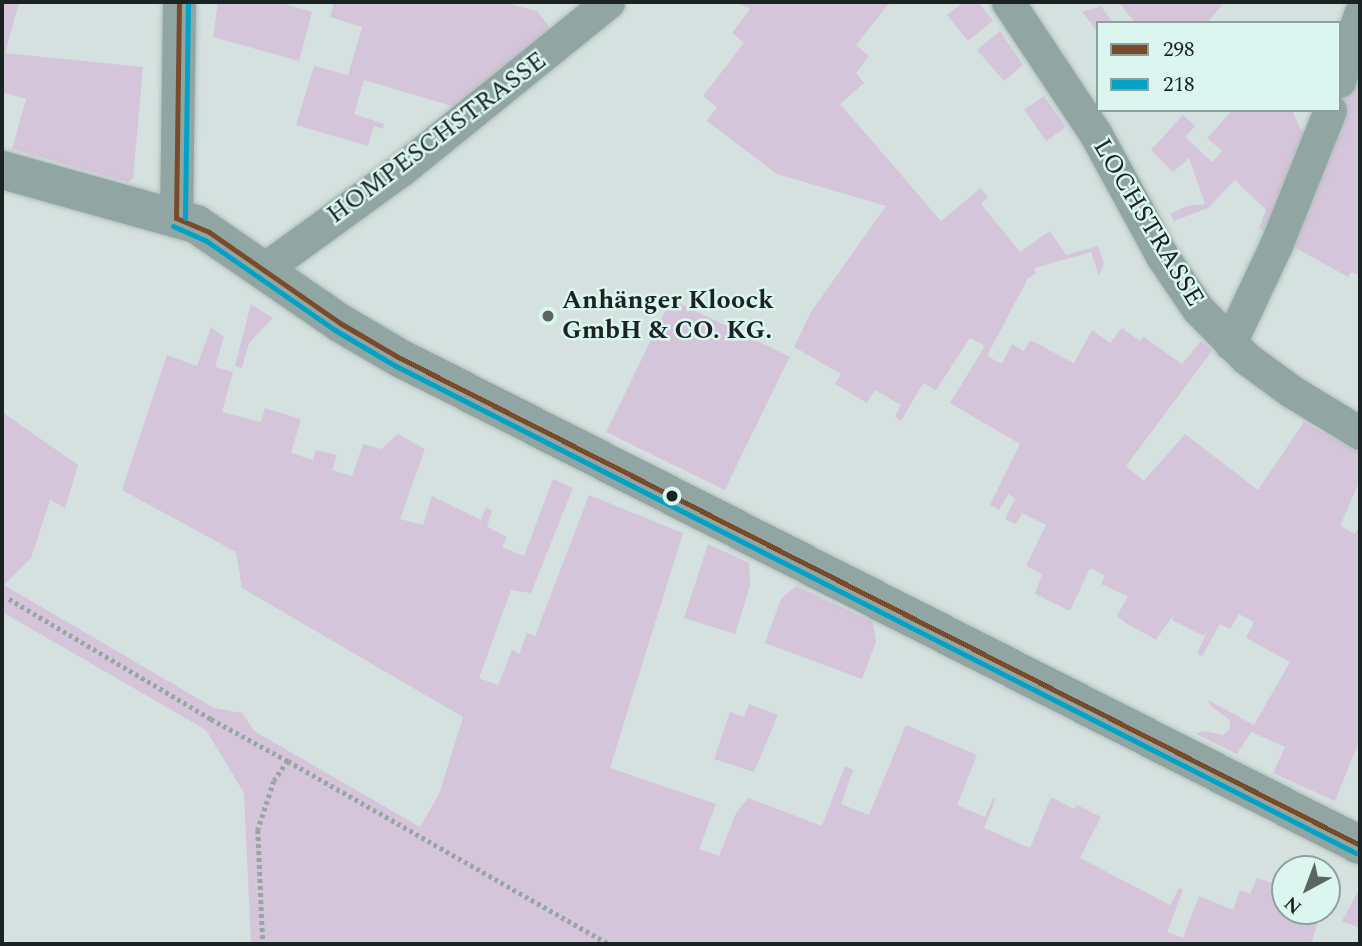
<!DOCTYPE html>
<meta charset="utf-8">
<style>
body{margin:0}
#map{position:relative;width:1362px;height:946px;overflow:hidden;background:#d4e1de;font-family:Spectral,serif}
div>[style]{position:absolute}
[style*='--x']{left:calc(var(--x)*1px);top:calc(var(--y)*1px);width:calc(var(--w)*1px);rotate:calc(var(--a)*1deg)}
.green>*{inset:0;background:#d5c5db;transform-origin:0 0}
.path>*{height:4.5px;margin-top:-2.25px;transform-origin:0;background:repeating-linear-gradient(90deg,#98a6a3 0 3.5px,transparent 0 7px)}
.roads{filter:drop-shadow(0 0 2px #b3bebb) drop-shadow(0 0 2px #b3bebb)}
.minor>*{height:33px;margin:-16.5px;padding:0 16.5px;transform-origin:16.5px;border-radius:16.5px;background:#91a6a2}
.tertiary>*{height:38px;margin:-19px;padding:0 19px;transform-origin:19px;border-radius:19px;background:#91a6a2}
.bus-1>*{height:5px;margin:-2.5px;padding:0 2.5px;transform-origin:2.5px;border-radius:2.5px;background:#7a4b2a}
.bus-2>*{height:5px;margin:-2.5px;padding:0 2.5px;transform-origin:2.5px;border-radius:2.5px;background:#01a2c5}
.dots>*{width:19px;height:19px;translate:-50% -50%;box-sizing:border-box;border:4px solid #dbf5ef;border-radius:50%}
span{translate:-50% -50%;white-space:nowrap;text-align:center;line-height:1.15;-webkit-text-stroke:5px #dbf5ef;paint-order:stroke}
.street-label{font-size:26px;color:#1a2321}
.poi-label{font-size:26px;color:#1a2321;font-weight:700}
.left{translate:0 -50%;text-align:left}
.frame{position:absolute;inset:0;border:4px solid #1a2321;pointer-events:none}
.legend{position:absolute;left:1096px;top:21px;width:245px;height:91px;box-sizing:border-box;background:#dbf5ef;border:2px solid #8ea19d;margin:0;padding:9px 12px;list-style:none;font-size:21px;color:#1a2321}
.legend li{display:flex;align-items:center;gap:14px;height:35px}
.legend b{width:35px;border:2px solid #8ea19d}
.north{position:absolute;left:1271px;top:855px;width:70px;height:70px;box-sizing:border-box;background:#dbf5ef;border:2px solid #8ea19d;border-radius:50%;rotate:221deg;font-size:19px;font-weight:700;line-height:28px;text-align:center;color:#1a2321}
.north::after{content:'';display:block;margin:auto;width:24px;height:32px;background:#5b6663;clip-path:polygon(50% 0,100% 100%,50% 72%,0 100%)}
</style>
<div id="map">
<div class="green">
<i style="clip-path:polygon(2px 2px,19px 2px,5px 53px,143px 67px,133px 179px,128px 182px,12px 149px,26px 99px,2px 92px)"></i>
<i style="clip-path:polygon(218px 2px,278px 2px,312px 12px,299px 61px,213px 37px)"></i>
<i style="clip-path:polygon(334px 2px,501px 2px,537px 11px,551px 29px,455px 107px,364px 80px,354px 114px,384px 124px,383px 129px,374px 126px,368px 146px,296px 125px,314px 66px,348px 75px,362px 27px,330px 17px)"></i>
<i style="clip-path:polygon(736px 2px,890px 2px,856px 45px,869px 56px,856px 73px,864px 83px,840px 104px,941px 221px,981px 188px,988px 198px,981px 204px,1020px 252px,1050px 231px,1066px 255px,1098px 246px,1104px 264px,1099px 276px,1091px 252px,1035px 268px,1036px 274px,1028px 278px,987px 356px,1002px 364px,1012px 344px,1024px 351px,1030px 340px,1074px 363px,1092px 330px,1110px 343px,1122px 328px,1140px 341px,1144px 337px,1182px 364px,1201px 341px,1212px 351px,1126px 466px,1144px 481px,1185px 434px,1258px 490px,1304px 422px,1360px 453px,1360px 480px,1340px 526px,1355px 534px,1360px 525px,1360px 739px,1335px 801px,1273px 773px,1285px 747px,1251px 732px,1237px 754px,1196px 734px,1203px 731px,1223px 735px,1230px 728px,1230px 720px,1211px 706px,1208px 700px,1254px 725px,1290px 662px,1246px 638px,1254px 622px,1239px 614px,1230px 629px,1220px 624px,1202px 656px,1197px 653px,1207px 632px,1203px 636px,1172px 620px,1174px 614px,1156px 640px,1126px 623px,1117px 616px,1128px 596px,1101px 584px,1105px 575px,1090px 568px,1070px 611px,1035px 594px,1042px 574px,1026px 566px,1046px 525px,1022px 513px,1016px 524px,1005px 519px,1015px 498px,1008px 494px,999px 510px,990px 505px,1020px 444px,950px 403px,985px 346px,970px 338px,936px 390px,923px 383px,901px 421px,895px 417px,901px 405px,875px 390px,867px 403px,835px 384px,841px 374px,794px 347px,811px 312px,886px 206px,777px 174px,707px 121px,717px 107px,703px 96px,744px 43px,732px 33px,750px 9px)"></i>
<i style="clip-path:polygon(964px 2px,978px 2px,993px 21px,968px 41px,947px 15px)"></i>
<i style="clip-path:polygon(1119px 2px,1219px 2px,1222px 5px,1207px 23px,1135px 23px)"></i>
<i style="clip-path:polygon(1101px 6px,1113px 23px,1098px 23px,1098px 32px,1082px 12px)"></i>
<i style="clip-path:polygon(1000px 31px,1023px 65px,1004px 81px,977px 50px)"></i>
<i style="clip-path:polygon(1360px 38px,1360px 276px,1351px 272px,1348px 277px,1285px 242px)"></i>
<i style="left:1044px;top:96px;width:38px;height:24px;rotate:55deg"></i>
<i style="clip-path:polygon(1233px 110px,1292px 110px,1301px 130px,1311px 137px,1272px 235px,1259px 228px,1266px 210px,1235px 180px,1208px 208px,1174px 221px,1170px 214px,1187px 206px,1205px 204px,1189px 158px,1173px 172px,1151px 150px,1183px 115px,1195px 126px,1185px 137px,1212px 162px,1222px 151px,1207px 138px)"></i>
<i style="left:671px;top:299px;width:132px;height:148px;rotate:26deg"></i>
<i style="clip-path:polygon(251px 304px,273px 318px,249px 343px,242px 368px,235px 366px)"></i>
<i style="clip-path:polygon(211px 327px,224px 337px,215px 367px,233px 372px,222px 412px,261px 422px,265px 408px,301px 419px,291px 453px,313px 460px,316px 450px,337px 455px,332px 470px,352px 476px,363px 444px,381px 449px,398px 434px,425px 449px,400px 519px,423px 525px,432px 496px,481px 520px,486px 507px,492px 511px,487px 527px,507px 537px,502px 547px,524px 556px,553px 479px,573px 488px,531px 593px,511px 590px,479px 678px,498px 685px,512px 650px,519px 654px,527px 633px,535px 636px,589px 495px,683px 533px,610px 768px,716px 804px,699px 849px,719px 856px,736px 813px,748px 798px,822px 826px,845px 766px,853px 770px,841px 804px,869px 815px,906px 725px,977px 755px,957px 805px,985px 817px,993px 798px,996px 798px,984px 828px,1030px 848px,1051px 797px,1074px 809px,1077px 805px,1101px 817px,1080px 858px,1170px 905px,1179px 888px,1183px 890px,1167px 932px,1183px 938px,1199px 896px,1233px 910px,1240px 890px,1250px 894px,1257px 878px,1285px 887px,1285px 911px,1321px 911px,1311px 944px,251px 944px,244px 793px,206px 730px,2px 612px,2px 412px,78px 465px,65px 508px,50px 500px,31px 558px,4px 585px,214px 708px,242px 713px,254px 731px,420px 827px,439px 794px,463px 717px,242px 588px,236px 552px,122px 490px,167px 355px,197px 366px)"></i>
<i style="clip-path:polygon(708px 544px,749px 563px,750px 586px,735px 634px,684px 618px)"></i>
<i style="clip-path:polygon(796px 586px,873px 622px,876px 642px,862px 679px,765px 643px,781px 599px)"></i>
<i style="clip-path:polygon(749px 704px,778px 715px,754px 772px,714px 759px,730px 712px,744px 717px)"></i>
<i style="clip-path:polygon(1360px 888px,1360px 928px,1342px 921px)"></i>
</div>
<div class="path">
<i style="--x:9;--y:599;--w:235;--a:30.7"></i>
<i style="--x:211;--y:719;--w:88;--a:28.6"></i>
<i style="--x:288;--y:761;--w:24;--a:125"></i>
<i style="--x:274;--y:781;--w:52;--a:108.1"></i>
<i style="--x:258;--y:830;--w:114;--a:87.5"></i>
<i style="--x:288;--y:761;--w:369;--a:29.7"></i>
</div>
<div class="roads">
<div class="minor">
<i style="--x:1008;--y:2;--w:157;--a:56.4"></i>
<i style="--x:1095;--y:133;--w:140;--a:61.4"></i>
<i style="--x:1162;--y:256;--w:64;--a:55.8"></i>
<i style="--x:1198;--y:309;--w:69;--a:45.6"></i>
<i style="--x:1246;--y:358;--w:56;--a:36.3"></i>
<i style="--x:1291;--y:391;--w:81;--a:31.3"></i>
<i style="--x:1339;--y:81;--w:70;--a:-72.6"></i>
<i style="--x:176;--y:218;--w:216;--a:-89.2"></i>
<i style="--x:263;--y:270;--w:172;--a:-36"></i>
<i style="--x:402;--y:169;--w:265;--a:-39"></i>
<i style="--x:1230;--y:343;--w:108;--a:-64.9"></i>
<i style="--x:1276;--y:245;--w:145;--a:-68.2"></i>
</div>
<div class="tertiary">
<i style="--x:2;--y:170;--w:201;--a:15.6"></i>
<i style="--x:196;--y:224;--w:175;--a:34.5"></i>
<i style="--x:340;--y:323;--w:67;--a:30.4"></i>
<i style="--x:398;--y:357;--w:1079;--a:26.9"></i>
</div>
</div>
<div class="bus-1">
<i style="--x:176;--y:218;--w:36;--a:23"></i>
<i style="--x:209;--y:232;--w:160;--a:34.8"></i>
<i style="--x:340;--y:323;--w:67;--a:30.4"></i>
<i style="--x:398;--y:357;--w:1079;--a:26.9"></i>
<i style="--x:176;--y:218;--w:216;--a:-89.2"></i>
</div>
<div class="bus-2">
<i style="--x:185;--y:218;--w:216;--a:-89.2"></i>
<i style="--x:173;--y:226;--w:35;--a:24"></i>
<i style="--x:205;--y:240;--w:158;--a:34.7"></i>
<i style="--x:335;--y:330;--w:69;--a:30.7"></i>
<i style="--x:394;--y:365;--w:1079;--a:26.9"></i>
</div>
<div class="dots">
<i style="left:548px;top:316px;background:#5b6663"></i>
<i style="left:672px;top:496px;background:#1a2321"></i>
</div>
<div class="street-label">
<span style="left:437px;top:138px;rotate:-37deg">HOMPESCHSTRASSE</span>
<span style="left:1148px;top:223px;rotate:59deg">LOCHSTRASSE</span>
</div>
<div class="poi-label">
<span class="left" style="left:562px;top:316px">Anhänger Kloock<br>GmbH &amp; CO. KG.</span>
</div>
<div class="frame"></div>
<ul class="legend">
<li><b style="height:9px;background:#7a4b2a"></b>298</li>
<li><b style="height:9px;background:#01a2c5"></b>218</li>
</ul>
<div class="north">N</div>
</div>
